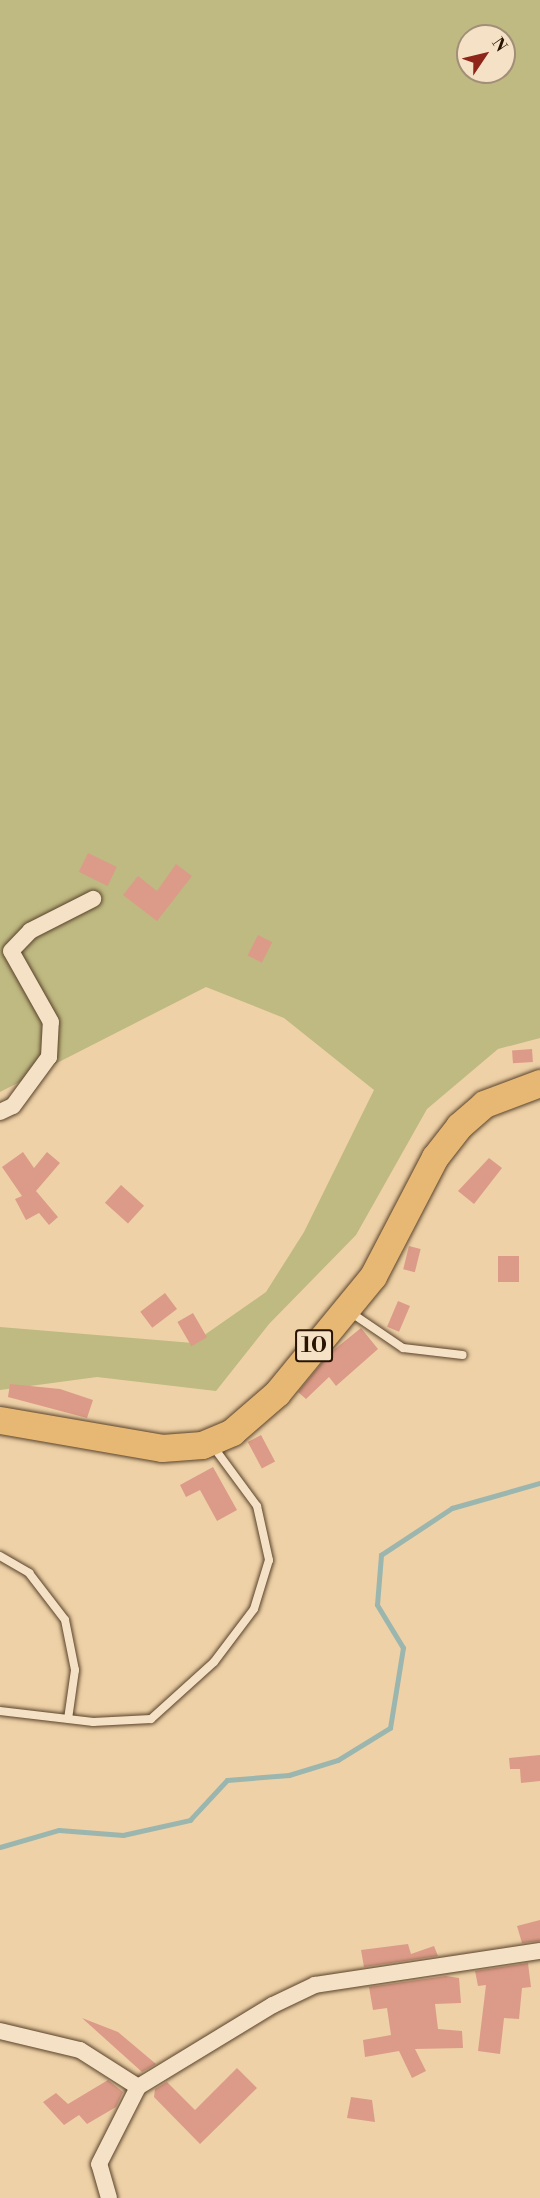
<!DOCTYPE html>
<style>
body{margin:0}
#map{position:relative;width:540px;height:2198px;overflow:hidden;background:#eed1a7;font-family:"Libre Bodoni",serif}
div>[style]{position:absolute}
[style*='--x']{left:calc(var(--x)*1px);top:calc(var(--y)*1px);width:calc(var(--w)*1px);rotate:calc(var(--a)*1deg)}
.green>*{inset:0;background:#bfb982}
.stream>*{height:4.5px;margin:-2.25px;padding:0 2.25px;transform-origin:2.25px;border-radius:2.25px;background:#9bb6af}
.building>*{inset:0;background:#dc9b88;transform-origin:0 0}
.roads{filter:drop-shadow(0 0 2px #59422a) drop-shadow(0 0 2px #59422a)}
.service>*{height:8px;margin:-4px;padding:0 4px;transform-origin:4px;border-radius:4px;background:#f4e1c6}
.minor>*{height:16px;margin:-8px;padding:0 8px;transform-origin:8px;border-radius:8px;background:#f4e1c6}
.trunk>*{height:27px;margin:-13.5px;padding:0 13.5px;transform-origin:13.5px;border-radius:13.5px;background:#e7b874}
span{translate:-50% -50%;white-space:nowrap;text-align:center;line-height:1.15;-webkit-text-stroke:5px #f4e1c6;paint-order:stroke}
.shield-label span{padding:2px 4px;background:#f4e1c6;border:2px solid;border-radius:4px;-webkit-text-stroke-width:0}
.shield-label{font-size:22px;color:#271300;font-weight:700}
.north{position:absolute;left:456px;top:24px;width:60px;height:60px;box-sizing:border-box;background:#f4e1c6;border:2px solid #a28f77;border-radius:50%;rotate:55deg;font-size:16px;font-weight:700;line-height:24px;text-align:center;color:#271300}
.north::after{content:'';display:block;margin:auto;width:21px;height:27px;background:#8f2418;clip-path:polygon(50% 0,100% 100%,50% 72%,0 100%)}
</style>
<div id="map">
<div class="green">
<i style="clip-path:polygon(evenodd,0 0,540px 0,540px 1038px,498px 1049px,427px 1109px,356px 1235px,269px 1324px,216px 1391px,97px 1377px,0 1390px,0 1327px,193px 1343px,266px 1292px,304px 1232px,374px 1090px,284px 1018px,206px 987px,0 1092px,0 0,468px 36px,504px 36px,504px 72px,468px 72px,468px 36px)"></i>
</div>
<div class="stream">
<i style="--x:0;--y:1847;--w:61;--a:-16.1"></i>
<i style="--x:59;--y:1830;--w:64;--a:4.5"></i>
<i style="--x:123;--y:1835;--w:69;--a:-12.6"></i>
<i style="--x:190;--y:1820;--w:54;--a:-47.2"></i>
<i style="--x:227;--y:1780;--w:62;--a:-4.6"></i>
<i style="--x:289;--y:1775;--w:51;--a:-17"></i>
<i style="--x:338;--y:1760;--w:61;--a:-31.6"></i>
<i style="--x:390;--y:1728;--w:81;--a:-80.8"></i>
<i style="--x:403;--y:1648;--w:50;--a:-121.2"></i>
<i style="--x:377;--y:1605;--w:50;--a:-85.4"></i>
<i style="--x:381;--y:1555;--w:85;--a:-33.5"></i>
<i style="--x:452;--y:1508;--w:91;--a:-15.9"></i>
</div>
<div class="building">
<i style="left:88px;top:853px;width:32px;height:21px;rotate:26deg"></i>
<i style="clip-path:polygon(176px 864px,192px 876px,157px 921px,123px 895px,138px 876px,157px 891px)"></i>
<i style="left:258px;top:935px;width:16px;height:23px;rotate:27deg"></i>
<i style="left:532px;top:1049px;width:13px;height:20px;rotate:86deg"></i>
<i style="clip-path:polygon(23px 1152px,34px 1168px,47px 1152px,60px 1163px,36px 1191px,58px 1217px,49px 1225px,39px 1213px,26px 1220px,15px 1199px,22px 1196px,2px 1167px)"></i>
<i style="clip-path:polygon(489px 1158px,502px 1168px,474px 1204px,458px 1191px)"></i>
<i style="left:121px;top:1185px;width:31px;height:24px;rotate:42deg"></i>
<i style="left:409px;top:1246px;width:12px;height:24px;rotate:14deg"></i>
<i style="left:498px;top:1256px;width:21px;height:26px"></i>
<i style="left:165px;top:1293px;width:20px;height:31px;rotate:53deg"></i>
<i style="left:398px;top:1301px;width:13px;height:28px;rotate:23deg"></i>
<i style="left:193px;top:1313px;width:28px;height:18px;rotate:60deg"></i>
<i style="clip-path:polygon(361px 1328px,378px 1349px,336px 1386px,329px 1377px,306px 1399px,298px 1392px,330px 1353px)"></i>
<i style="clip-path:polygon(10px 1384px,60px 1389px,93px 1400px,87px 1418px,8px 1397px)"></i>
<i style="left:261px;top:1435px;width:30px;height:15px;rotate:62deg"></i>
<i style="clip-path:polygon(213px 1467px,237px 1510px,217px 1521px,200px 1490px,186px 1497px,180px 1485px)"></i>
<i style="clip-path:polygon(540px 1755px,540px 1781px,521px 1783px,520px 1769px,510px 1769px,509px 1758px)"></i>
<i style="clip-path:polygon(540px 1920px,540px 1941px,522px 1943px,517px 1926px)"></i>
<i style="clip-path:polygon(408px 1944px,411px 1954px,434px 1946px,438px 1956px,364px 1967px,361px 1950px)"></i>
<i style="clip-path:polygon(528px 1963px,531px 1987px,522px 1988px,519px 2019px,504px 2018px,500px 2054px,478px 2051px,486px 1985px,478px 1986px,475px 1971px)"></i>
<i style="clip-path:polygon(446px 1976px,459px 1978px,461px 2003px,435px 2004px,438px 2029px,462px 2031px,463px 2048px,415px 2049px,426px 2071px,412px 2078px,399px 2051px,365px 2057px,363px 2040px,391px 2035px,387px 2008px,373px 2010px,369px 1987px)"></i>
<i style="clip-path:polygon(82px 2018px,118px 2032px,156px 2064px,142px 2072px)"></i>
<i style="clip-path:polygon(237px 2068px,257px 2088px,200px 2144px,154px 2097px,155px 2089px,167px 2082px,195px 2110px)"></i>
<i style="clip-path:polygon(108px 2080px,123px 2092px,116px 2107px,87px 2124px,79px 2115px,64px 2125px,43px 2102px,56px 2093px,68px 2104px)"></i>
<i style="clip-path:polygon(351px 2097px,372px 2100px,375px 2122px,347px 2118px)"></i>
</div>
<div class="roads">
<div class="service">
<i style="--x:350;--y:1312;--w:64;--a:34.2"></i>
<i style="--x:403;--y:1348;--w:60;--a:6.7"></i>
<i style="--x:0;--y:1556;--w:34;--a:30"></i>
<i style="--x:29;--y:1573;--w:59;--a:52.5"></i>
<i style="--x:65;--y:1620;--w:51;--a:78.7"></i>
<i style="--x:75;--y:1670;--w:49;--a:98.1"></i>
<i style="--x:0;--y:1711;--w:94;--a:6.7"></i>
<i style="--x:93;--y:1722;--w:58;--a:-3"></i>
<i style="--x:151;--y:1719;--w:85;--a:-42.1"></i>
<i style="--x:214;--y:1662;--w:66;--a:-53"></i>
<i style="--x:254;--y:1609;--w:51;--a:-73"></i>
<i style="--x:269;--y:1560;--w:55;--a:-102.5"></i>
<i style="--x:257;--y:1506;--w:76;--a:-126.4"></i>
</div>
<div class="minor">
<i style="--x:0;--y:1112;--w:14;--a:-25"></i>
<i style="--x:13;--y:1106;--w:61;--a:-53.7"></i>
<i style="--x:49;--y:1057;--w:35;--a:-87"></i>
<i style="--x:51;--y:1022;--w:81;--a:-119.4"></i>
<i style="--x:11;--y:951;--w:28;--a:-46"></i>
<i style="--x:30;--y:931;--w:71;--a:-26.9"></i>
<i style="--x:0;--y:2031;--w:82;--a:13.4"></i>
<i style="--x:80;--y:2050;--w:69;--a:32.5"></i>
<i style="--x:109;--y:2198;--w:35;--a:-106"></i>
<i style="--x:99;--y:2164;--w:86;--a:-63.1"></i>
<i style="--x:138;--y:2087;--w:158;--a:-31.3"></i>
<i style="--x:273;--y:2005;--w:47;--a:-25.5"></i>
<i style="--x:315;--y:1985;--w:228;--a:-8.6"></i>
</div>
<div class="trunk">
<i style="--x:0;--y:1420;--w:164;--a:9.8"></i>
<i style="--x:162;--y:1448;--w:40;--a:-4.3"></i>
<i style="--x:202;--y:1445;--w:33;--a:-23"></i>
<i style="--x:232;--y:1432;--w:60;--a:-40.9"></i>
<i style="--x:277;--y:1393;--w:151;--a:-50.6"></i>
<i style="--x:373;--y:1276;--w:134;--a:-62.5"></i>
<i style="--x:435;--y:1157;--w:39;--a:-52"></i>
<i style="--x:459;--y:1126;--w:33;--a:-41"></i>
<i style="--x:484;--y:1104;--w:60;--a:-20.6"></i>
</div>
</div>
<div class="shield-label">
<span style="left:314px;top:1346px">10</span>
</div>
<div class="north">N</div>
</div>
